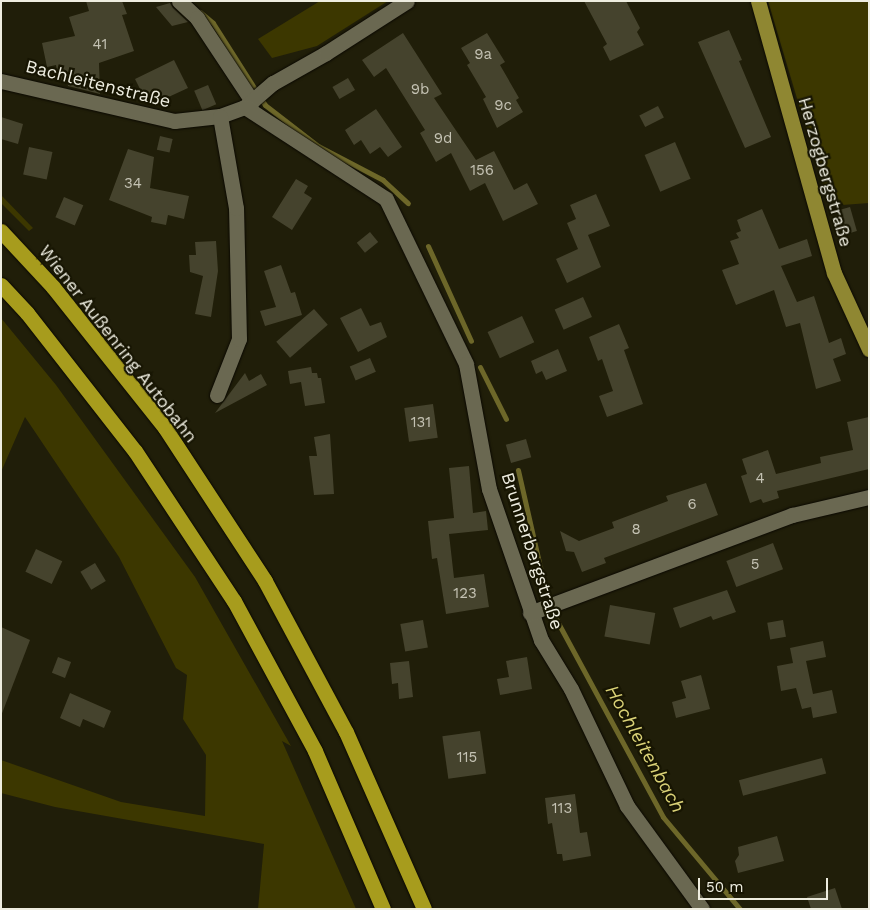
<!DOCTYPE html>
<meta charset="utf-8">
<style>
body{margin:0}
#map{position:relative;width:870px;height:910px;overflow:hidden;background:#201e09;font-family:"Work Sans",sans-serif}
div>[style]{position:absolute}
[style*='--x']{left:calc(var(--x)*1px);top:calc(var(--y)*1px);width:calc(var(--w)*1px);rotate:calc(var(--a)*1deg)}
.green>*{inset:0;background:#3c3700}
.stream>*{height:5px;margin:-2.5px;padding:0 2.5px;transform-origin:2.5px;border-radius:2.5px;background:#6d6729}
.building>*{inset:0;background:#45432d;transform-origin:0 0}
.roads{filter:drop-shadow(0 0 1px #0a0800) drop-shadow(0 0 1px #0a0800)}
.minor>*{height:15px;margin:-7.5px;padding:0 7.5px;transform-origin:7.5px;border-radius:7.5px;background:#6a6851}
.major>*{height:15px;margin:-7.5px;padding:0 7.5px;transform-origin:7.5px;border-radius:7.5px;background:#8f8732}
.highway>*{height:15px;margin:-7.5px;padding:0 7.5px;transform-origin:7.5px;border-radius:7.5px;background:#a79c1d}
span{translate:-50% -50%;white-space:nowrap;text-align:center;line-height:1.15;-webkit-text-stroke:4.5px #171502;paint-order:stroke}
.number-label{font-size:15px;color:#c4c2b3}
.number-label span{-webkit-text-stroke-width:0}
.street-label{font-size:18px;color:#eeede0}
.water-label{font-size:19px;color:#dad277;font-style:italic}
.frame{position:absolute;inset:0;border:2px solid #eeede0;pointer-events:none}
.scale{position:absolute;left:698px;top:878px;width:130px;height:22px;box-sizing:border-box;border:2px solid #eeede0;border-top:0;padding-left:6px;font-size:15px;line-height:18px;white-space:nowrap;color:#eeede0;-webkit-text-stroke:4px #171502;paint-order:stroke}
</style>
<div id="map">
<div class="green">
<i style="clip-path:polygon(320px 1px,388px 1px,317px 46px,272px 58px,258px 39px)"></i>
<i style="clip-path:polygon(768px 1px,869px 1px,869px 203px,829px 206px)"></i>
<i style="clip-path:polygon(1px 195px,33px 228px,29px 231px,1px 203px)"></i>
<i style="clip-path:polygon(1px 318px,56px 385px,195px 577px,291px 746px,282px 741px,356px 909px,258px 909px,264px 844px,55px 807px,1px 793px,1px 760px,121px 802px,205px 816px,206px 755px,183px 719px,187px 675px,176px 668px,119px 557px,25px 417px,1px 472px)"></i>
</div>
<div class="stream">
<i style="--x:200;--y:12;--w:17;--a:40"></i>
<i style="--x:213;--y:23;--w:97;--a:57.6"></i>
<i style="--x:265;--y:105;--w:67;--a:37.7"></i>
<i style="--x:318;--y:146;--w:73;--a:27.6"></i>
<i style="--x:383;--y:180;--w:34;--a:43"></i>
<i style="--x:428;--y:246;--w:104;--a:65.6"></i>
<i style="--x:480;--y:367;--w:58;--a:63.4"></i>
<i style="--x:518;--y:470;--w:117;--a:77.2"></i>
<i style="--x:556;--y:619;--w:225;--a:61.6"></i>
<i style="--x:663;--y:817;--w:120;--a:50.1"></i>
</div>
<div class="building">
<i style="clip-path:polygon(86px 1px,122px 1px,127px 14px,122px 15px,134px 51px,99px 63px,100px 94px,68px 86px,67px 79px,59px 81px,56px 65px,47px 67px,42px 43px,75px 36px,69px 17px,89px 11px)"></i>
<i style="clip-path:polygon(584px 1px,626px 1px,640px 28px,637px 32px,644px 45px,610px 61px,603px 47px,607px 44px)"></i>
<i style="clip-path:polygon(170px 3px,173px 8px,188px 22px,172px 26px,156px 7px)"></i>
<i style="clip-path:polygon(729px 30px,742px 60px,739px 61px,771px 137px,745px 148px,698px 42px)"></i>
<i style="clip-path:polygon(403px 33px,442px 94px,434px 98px,476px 160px,494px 151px,514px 190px,527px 183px,538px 204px,503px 221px,485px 183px,470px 191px,451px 153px,436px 162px,420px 133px,425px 130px,386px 68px,374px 77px,362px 60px)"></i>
<i style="clip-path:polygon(487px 33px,505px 62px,500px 65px,519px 98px,516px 100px,523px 112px,497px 128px,483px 99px,486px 97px,467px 65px,470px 63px,461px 48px)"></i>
<i style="clip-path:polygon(174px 60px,188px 88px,162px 100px,157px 91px,144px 97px,135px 79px)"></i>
<i style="left:348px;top:78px;width:14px;height:18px;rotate:60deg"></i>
<i style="left:208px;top:85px;width:21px;height:15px;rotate:67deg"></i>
<i style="left:658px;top:106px;width:13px;height:21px;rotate:63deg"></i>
<i style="clip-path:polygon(376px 109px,402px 147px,388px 157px,380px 147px,370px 154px,361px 140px,354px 145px,345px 130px)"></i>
<i style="clip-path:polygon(1px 117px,23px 124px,18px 144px,1px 139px)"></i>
<i style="left:160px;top:136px;width:13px;height:14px;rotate:13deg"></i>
<i style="left:675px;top:142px;width:40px;height:33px;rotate:67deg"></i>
<i style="left:29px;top:147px;width:24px;height:28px;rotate:12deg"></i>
<i style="clip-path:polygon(128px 149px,154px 157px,150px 188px,189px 196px,184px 219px,168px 215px,166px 225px,151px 222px,152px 217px,109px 200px)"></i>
<i style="clip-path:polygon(296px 179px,308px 186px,304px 193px,312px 198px,292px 230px,272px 217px)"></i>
<i style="clip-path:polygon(596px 194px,610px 226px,588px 235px,601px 267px,567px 283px,556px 259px,578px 249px,567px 223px,576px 219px,570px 205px)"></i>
<i style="left:64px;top:197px;width:21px;height:22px;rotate:23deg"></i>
<i style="left:850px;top:207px;width:25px;height:14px;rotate:74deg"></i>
<i style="clip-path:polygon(762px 209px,779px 249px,807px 239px,812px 256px,781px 266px,797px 302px,814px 296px,829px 343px,841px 338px,846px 354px,833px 359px,841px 381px,816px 389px,800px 323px,786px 327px,774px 290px,736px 305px,722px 270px,739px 264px,730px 241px,739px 238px,736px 233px,741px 231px,737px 220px)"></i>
<i style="left:370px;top:232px;width:13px;height:17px;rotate:51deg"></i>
<i style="clip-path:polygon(216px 241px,218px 271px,211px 317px,195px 314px,203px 276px,190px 272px,189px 255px,196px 255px,195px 242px)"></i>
<i style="clip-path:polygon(281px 265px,291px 293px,295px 292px,302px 315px,265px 326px,260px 311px,276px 307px,264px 271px)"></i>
<i style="left:583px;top:297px;width:22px;height:31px;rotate:66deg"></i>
<i style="clip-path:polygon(361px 308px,370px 326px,381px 322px,387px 337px,358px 352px,340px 318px)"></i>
<i style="left:314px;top:309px;width:21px;height:50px;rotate:49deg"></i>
<i style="left:522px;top:316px;width:29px;height:38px;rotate:65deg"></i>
<i style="clip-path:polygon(619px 324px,629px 348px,624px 350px,643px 404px,607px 417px,599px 396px,613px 391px,602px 359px,598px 361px,589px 337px)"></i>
<i style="clip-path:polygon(558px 349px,567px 371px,546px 380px,542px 371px,536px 374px,531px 361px)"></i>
<i style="left:370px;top:358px;width:15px;height:22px;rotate:67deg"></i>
<i style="clip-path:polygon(311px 367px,312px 373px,317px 373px,318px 378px,321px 378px,325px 403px,305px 406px,301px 382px,290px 384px,288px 371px)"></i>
<i style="clip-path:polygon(245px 373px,249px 381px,261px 374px,267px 385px,215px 413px)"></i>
<i style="left:433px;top:404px;width:34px;height:29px;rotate:82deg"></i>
<i style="clip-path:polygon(869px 417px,869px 469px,777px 491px,779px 498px,763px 503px,761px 499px,750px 503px,741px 476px,747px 474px,742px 459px,768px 450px,776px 474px,821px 463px,820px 457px,853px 450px,847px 422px)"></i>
<i style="clip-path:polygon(330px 434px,334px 494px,314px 495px,309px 456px,317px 456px,314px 437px)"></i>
<i style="left:526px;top:439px;width:19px;height:21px;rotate:74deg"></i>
<i style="clip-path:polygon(469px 466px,473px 513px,486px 511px,488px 530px,449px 534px,454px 578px,484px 574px,489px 607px,446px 614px,437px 558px,432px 559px,428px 521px,454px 518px,449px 468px)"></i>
<i style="clip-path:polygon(706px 483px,718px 515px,604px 558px,606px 563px,582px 572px,574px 552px,566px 551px,560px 531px,579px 541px,614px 528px,612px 522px,668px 501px,666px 496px)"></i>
<i style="left:773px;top:543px;width:28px;height:50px;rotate:69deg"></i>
<i style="left:36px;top:549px;width:29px;height:25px;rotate:25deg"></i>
<i style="left:95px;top:563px;width:21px;height:17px;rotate:59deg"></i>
<i style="clip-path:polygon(727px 590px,736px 612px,713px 620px,711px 616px,680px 628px,673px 608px)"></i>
<i style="left:610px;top:605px;width:46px;height:32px;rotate:10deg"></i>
<i style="left:423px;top:620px;width:28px;height:23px;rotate:80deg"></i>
<i style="left:783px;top:620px;width:17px;height:16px;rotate:80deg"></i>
<i style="clip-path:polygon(1px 627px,30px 640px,1px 716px)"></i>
<i style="clip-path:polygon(823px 641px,826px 657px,806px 661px,813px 694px,832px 690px,837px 713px,813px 718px,811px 707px,802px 709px,796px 688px,781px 691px,777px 666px,793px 663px,790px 648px)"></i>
<i style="left:58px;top:657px;width:14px;height:17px;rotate:21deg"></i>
<i style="clip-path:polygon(527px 657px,532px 689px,500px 695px,497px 679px,509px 677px,506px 661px)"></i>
<i style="clip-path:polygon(409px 661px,413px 697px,399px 699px,398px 683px,392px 684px,390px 663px)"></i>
<i style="clip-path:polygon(701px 675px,710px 709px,676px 718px,672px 702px,686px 698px,681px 681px)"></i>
<i style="clip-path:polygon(70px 693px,111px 711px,104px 728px,83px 719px,80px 727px,60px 718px)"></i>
<i style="left:480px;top:731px;width:43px;height:38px;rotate:82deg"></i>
<i style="left:822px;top:758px;width:16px;height:86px;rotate:75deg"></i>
<i style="clip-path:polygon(575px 794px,580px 833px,587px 832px,591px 856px,563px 861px,562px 854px,557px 854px,552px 823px,548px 824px,545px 798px)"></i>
<i style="clip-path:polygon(777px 836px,784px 861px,738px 873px,735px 861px,739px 855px,738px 847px)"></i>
<i style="clip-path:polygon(835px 888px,842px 909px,811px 909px,807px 897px)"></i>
</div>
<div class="roads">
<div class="minor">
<i style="--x:179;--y:1;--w:25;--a:43"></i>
<i style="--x:197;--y:18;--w:100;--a:56.5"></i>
<i style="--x:1;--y:81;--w:178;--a:13"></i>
<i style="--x:174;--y:121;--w:46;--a:-6.2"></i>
<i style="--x:220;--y:116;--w:27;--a:-20"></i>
<i style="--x:245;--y:107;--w:37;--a:-41"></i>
<i style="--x:273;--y:83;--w:61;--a:-29.5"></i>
<i style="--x:326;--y:53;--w:96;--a:-32.7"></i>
<i style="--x:245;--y:107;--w:168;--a:33.1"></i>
<i style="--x:386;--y:199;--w:183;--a:64.1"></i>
<i style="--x:466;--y:364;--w:127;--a:79.6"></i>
<i style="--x:489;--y:489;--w:160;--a:71"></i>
<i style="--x:541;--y:640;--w:57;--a:58.5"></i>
<i style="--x:571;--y:689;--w:130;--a:64.4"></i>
<i style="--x:627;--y:806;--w:127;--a:53.9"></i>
<i style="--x:217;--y:395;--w:60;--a:-68.6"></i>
<i style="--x:239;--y:339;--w:131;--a:-91.3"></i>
<i style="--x:236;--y:208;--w:93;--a:-99.9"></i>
<i style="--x:530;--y:613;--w:280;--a:-20.5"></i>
<i style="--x:792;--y:515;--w:79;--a:-13.2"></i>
</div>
<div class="major">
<i style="--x:758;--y:1;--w:282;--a:74.4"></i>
<i style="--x:834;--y:273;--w:84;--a:65.3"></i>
</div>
<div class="highway">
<i style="--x:1;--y:231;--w:76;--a:47.1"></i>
<i style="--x:53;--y:287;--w:180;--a:51.5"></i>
<i style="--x:165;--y:428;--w:183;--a:56.8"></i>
<i style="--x:265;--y:581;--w:171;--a:61.8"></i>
<i style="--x:346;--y:732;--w:193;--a:66.2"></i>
<i style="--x:1;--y:285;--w:38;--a:47"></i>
<i style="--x:27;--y:313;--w:175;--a:52"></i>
<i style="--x:135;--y:451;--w:180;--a:56.6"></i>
<i style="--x:234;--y:601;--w:170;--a:61.6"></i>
<i style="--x:315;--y:751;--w:172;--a:66.7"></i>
</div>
</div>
<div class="number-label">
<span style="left:100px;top:45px">41</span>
<span style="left:483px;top:55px">9a</span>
<span style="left:420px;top:90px">9b</span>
<span style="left:503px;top:106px">9c</span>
<span style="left:443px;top:139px">9d</span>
<span style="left:482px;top:171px">156</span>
<span style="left:133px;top:184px">34</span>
<span style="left:421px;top:423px">131</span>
<span style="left:760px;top:479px">4</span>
<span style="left:692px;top:505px">6</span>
<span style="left:636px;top:530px">8</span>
<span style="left:755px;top:565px">5</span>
<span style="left:465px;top:594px">123</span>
<span style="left:467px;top:758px">115</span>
<span style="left:562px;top:809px">113</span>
</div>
<div class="street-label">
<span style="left:98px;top:84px;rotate:14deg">Bachleitenstraße</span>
<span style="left:825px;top:172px;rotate:74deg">Herzogbergstraße</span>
<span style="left:118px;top:344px;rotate:52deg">Wiener Außenring Autobahn</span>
<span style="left:532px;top:551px;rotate:72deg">Brunnerbergstraße</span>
</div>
<div class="water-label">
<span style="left:645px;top:749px;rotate:61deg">Hochleitenbach</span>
</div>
<div class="frame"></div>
<div class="scale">50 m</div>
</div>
